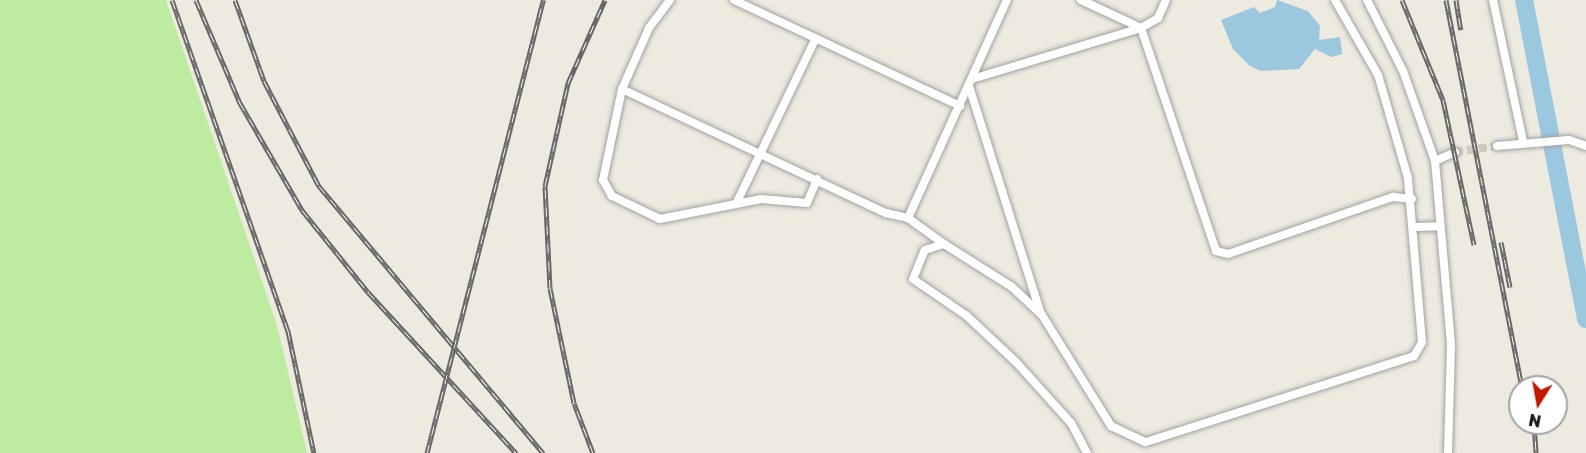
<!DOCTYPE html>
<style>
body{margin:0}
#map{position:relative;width:1586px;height:453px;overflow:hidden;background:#edeadf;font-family:"Golos Text",sans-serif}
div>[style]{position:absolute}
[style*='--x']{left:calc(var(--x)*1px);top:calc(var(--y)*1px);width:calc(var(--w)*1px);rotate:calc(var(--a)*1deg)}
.grass>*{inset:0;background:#bdeca0}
.water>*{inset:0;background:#9bc8df}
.river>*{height:18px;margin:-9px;padding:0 9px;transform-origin:9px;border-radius:9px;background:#9bc8df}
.minor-tunnel>*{height:8px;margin-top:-4px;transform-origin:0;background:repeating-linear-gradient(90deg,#cdcbc1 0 8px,transparent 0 12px)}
.roads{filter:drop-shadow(0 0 2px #a1a1a1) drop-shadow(0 0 2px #a1a1a1)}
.minor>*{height:8px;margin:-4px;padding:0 4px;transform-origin:4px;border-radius:4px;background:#fff}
.rail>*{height:5px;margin-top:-2.5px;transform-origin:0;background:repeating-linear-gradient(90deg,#fff 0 9px,#686868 0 18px);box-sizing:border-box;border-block:2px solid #686868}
span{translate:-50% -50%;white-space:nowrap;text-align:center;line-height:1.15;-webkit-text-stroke:4.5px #fff;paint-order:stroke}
.north{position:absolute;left:1508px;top:375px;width:60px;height:60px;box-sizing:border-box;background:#fff;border:2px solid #a3a3a3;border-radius:50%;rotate:191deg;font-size:16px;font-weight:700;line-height:24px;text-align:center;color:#1a1a1a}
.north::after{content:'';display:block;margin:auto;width:21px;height:27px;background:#c51600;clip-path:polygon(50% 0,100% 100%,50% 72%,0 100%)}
</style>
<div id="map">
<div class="grass">
<i style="clip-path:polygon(0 0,166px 0,277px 325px,307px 453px,0 453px)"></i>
</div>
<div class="water">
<i style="clip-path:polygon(1277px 0,1308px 11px,1320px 26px,1319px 40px,1340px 37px,1342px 54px,1331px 57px,1315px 49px,1299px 69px,1261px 71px,1250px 66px,1233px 49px,1221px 20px,1254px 7px,1260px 13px,1275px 7px)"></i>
</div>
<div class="river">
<i style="--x:1524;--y:0;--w:325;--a:79"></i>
</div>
<div class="minor-tunnel">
<i style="--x:1455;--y:152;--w:42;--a:-8.1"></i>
</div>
<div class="roads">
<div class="minor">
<i style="--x:670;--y:0;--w:35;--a:127"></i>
<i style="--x:649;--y:28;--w:67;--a:113.9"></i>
<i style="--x:622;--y:89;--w:292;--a:25.2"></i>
<i style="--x:886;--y:213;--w:23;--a:13"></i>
<i style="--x:734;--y:0;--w:250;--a:25.1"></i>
<i style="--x:1081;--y:0;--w:66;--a:25"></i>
<i style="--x:1141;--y:28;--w:20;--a:-30"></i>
<i style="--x:1158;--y:18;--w:20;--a:-66"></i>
<i style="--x:1367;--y:0;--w:80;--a:63.1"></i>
<i style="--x:1403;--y:71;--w:96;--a:70.4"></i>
<i style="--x:1435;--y:161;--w:185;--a:85"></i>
<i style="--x:1451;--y:345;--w:108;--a:91.6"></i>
<i style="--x:1493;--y:0;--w:144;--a:78"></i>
<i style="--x:972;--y:79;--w:177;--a:-16.8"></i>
<i style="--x:1141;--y:28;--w:235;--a:71.4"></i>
<i style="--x:1216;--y:251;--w:12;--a:14"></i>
<i style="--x:1228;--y:254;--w:175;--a:-19.1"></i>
<i style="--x:1393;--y:197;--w:19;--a:6"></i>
<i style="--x:969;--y:86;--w:239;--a:72.5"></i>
<i style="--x:622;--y:89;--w:93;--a:101.8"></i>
<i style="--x:603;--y:180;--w:18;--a:61"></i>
<i style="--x:612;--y:196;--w:53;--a:25.6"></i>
<i style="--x:660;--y:219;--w:103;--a:-11.2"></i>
<i style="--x:761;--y:199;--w:46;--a:5"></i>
<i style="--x:807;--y:203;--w:26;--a:-67"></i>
<i style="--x:1497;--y:146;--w:72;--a:-4.8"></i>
<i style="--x:1569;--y:140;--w:18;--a:19"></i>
<i style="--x:1435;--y:161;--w:22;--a:-24"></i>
<i style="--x:736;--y:204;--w:180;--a:-64.3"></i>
<i style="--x:1416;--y:227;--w:23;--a:-2"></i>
<i style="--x:944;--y:244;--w:44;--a:-144.2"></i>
<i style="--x:908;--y:218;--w:239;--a:-65.6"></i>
<i style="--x:1087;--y:453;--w:34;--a:-118"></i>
<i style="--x:1071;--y:423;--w:81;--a:-132"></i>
<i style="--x:1017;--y:363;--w:69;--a:-136.8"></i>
<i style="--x:967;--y:316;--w:65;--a:-145.6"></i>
<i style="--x:913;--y:279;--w:31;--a:-68"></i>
<i style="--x:925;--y:250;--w:20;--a:-18"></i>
<i style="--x:944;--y:244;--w:80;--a:32.3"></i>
<i style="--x:1012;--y:287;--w:41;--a:43"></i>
<i style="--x:1042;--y:315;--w:131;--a:58.1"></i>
<i style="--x:1111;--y:426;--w:38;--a:25"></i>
<i style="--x:1146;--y:442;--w:281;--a:-17.8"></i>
<i style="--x:1414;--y:356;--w:16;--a:-60"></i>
<i style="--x:1422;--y:342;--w:165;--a:-94.9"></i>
<i style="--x:1408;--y:178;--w:107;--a:-106.2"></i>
<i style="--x:1378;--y:75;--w:86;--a:-119.8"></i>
</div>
</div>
<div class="rail">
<i style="--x:172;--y:0;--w:351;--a:70.7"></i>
<i style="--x:288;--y:331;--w:125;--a:78"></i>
<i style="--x:196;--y:0;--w:112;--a:66.9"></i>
<i style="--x:240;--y:103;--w:124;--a:59.9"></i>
<i style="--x:302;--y:210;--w:105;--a:51.2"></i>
<i style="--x:368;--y:292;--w:219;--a:47.4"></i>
<i style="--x:235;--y:0;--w:86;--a:70.3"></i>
<i style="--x:264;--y:81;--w:119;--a:62.4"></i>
<i style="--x:319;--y:186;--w:349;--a:50"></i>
<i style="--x:1402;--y:0;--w:108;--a:67.7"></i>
<i style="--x:1443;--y:100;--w:148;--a:77.9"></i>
<i style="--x:1446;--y:0;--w:394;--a:78.9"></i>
<i style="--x:1456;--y:0;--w:30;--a:81"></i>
<i style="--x:1501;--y:242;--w:46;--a:78.7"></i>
<i style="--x:1534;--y:423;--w:30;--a:86"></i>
<i style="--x:427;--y:453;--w:468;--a:-75.6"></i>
<i style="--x:593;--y:453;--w:53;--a:-110.8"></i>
<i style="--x:574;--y:403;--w:117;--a:-101.8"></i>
<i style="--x:550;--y:288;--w:102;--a:-92.8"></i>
<i style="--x:545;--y:186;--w:106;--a:-77.4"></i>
<i style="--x:568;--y:83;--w:91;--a:-66"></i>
</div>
<div class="north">N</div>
</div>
